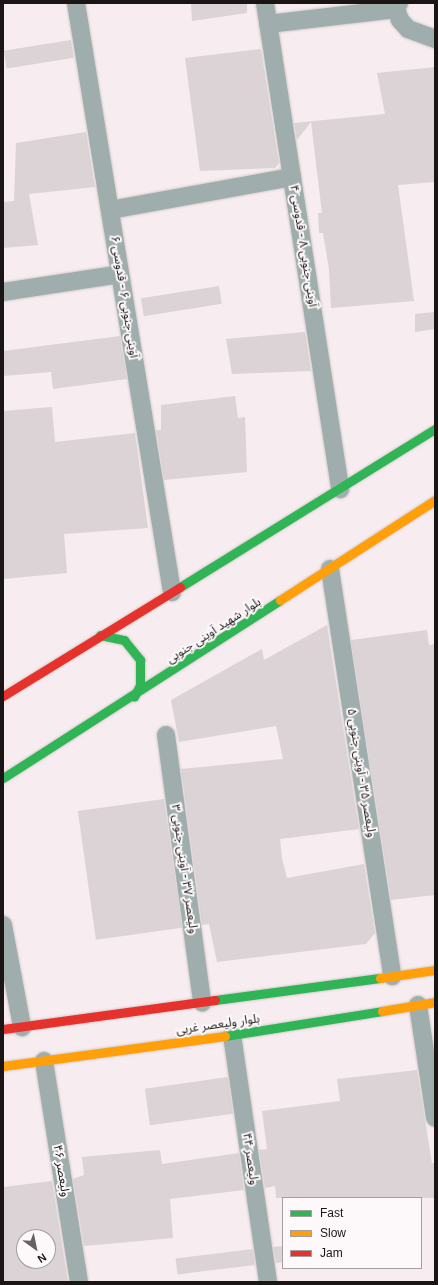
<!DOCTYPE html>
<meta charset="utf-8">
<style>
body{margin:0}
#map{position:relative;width:438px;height:1285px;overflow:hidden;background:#f7ecef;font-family:Helvetica,"Noto Sans Arabic",sans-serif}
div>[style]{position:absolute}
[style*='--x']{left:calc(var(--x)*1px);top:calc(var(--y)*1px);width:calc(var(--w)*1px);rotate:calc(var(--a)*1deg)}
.building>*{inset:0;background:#dbd3d5;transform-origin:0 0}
.roads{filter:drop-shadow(0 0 1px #d3cacd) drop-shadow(0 0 1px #d3cacd)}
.street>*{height:18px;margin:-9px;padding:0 9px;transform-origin:9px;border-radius:9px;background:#9faeac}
.fast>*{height:9px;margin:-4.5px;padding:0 4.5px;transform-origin:4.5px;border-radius:4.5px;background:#30b455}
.slow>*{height:9px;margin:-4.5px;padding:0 4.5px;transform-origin:4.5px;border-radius:4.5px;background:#ff9f0a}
.jam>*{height:9px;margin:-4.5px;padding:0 4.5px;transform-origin:4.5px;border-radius:4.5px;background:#e5322d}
span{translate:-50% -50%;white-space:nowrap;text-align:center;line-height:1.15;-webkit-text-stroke:4px #fdf9fa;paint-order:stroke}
.street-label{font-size:12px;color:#1b1516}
.frame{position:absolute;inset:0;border:4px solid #1b1516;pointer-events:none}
.legend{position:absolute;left:282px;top:1197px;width:140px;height:72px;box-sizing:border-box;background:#fdf9fa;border:1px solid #a39e9f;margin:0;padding:5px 7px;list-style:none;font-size:12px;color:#1b1516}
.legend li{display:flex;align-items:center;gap:8px;height:20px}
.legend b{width:20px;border:1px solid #a39e9f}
.north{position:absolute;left:16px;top:1229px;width:40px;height:40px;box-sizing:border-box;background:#fdf9fa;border:1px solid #a39e9f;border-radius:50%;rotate:147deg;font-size:11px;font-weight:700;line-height:16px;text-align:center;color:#1b1516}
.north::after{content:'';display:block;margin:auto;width:14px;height:18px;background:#686062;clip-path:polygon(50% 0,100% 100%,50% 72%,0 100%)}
</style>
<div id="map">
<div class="building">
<i style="clip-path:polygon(191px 3px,247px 3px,247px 13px,192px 21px)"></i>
<i style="left:71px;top:40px;width:18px;height:68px;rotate:81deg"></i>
<i style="clip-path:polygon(261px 49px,279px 163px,275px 168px,200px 171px,185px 58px)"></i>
<i style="clip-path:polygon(435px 67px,435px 182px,398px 185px,414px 301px,331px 308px,329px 269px,323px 233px,319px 233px,318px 213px,322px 213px,311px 122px,297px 140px,294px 123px,385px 114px,377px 73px)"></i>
<i style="clip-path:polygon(86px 132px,95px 187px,29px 194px,38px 245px,3px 248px,3px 202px,14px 201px,16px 143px)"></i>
<i style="left:219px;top:286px;width:18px;height:79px;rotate:81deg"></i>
<i style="clip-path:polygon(435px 312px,435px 329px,415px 332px,415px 314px)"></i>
<i style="clip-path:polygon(305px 332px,311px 371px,232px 374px,226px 339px)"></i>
<i style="clip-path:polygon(120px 336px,127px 379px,53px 389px,51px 372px,3px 376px,3px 351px)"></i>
<i style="clip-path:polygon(235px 396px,238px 418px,245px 417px,247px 472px,164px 480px,156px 430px,161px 430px,161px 405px)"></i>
<i style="clip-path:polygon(52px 407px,55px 442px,135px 433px,148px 528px,64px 534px,67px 573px,3px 579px,3px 411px)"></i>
<i style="clip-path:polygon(327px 625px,359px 829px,280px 839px,282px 858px,287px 878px,364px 864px,375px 933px,366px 944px,217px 962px,209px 924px,202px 925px,181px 769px,283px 759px,276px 726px,179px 742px,171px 700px,262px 649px,264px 660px)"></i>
<i style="clip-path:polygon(427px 630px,429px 645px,435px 644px,435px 895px,391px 900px,351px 640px)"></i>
<i style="left:164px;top:799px;width:130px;height:87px;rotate:82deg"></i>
<i style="clip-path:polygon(417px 1070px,432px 1163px,435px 1163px,435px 1198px,276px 1198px,275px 1186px,265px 1188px,259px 1150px,267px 1149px,262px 1111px,340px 1101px,337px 1079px)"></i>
<i style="left:228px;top:1077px;width:37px;height:84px;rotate:82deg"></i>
<i style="clip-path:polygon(160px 1150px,162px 1164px,239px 1153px,244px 1190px,170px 1199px,173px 1238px,84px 1246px,73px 1179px,84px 1175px,82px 1157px)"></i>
<i style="clip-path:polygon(evenodd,52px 1181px,68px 1282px,3px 1282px,3px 1187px,52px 1181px,24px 1237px,48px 1237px,48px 1261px,24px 1261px,24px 1237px)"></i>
<i style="clip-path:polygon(283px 1246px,283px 1262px,276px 1263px,273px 1247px)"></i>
<i style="left:253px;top:1249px;width:16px;height:78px;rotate:83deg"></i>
</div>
<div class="roads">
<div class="street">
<i style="--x:76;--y:3;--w:597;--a:80.74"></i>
<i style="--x:265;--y:3;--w:492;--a:81.2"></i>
<i style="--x:399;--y:3;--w:7;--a:117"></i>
<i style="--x:396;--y:9;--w:12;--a:70"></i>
<i style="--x:400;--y:20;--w:12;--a:48"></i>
<i style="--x:408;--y:29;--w:29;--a:20"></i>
<i style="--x:268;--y:24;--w:129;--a:-6.7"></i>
<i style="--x:110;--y:210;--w:185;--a:-10.3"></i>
<i style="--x:3;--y:292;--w:118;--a:-8.7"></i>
<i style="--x:330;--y:569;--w:412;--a:81.3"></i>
<i style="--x:166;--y:735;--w:270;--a:82.3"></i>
<i style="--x:3;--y:925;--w:104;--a:79.4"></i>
<i style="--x:418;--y:1005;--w:114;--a:81.4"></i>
<i style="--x:232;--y:1035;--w:250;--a:81.7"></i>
<i style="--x:44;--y:1061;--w:224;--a:81"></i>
</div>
<div class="fast">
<i style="--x:180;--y:587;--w:300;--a:-31.8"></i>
<i style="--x:100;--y:635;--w:25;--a:12"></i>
<i style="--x:124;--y:640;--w:26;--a:51"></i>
<i style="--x:140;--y:660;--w:25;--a:90"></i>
<i style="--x:140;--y:685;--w:13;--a:117"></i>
<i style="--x:3;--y:778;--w:329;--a:-32.7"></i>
<i style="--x:215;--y:1000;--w:166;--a:-7.6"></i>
<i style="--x:225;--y:1036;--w:159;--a:-9"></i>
</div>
<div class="slow">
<i style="--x:280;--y:600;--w:184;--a:-32.8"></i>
<i style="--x:380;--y:978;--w:56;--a:-8.3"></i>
<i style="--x:382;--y:1011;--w:54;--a:-9.6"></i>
<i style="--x:3;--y:1066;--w:224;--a:-7.7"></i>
</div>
<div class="jam">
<i style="--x:3;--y:696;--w:208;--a:-31.6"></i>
<i style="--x:3;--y:1029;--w:214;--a:-7.8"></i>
</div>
</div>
<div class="street-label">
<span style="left:303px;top:246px;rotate:81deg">آوینی جنوبی ۸ - قدوسی ۴</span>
<span style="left:124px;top:297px;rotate:81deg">آوینی جنوبی ۶ - قدوسی ۶</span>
<span style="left:214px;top:631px;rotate:-33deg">بلوار شهید آوینی جنوبی</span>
<span style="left:361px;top:773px;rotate:81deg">ولیعصر ۳۵ - آوینی جنوبی ۵</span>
<span style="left:184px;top:869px;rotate:82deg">ولیعصر ۳۷ - آوینی جنوبی ۳</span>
<span style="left:218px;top:1025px;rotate:-8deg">بلوار ولیعصر غربی</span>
<span style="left:250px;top:1159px;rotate:82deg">ولیعصر ۴۴</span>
<span style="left:61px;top:1171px;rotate:81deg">ولیعصر ۴۶</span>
</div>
<div class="frame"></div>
<ul class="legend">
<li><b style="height:5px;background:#30b455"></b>Fast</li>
<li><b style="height:5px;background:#ff9f0a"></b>Slow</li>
<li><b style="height:5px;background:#e5322d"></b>Jam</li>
</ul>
<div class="north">N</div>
</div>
